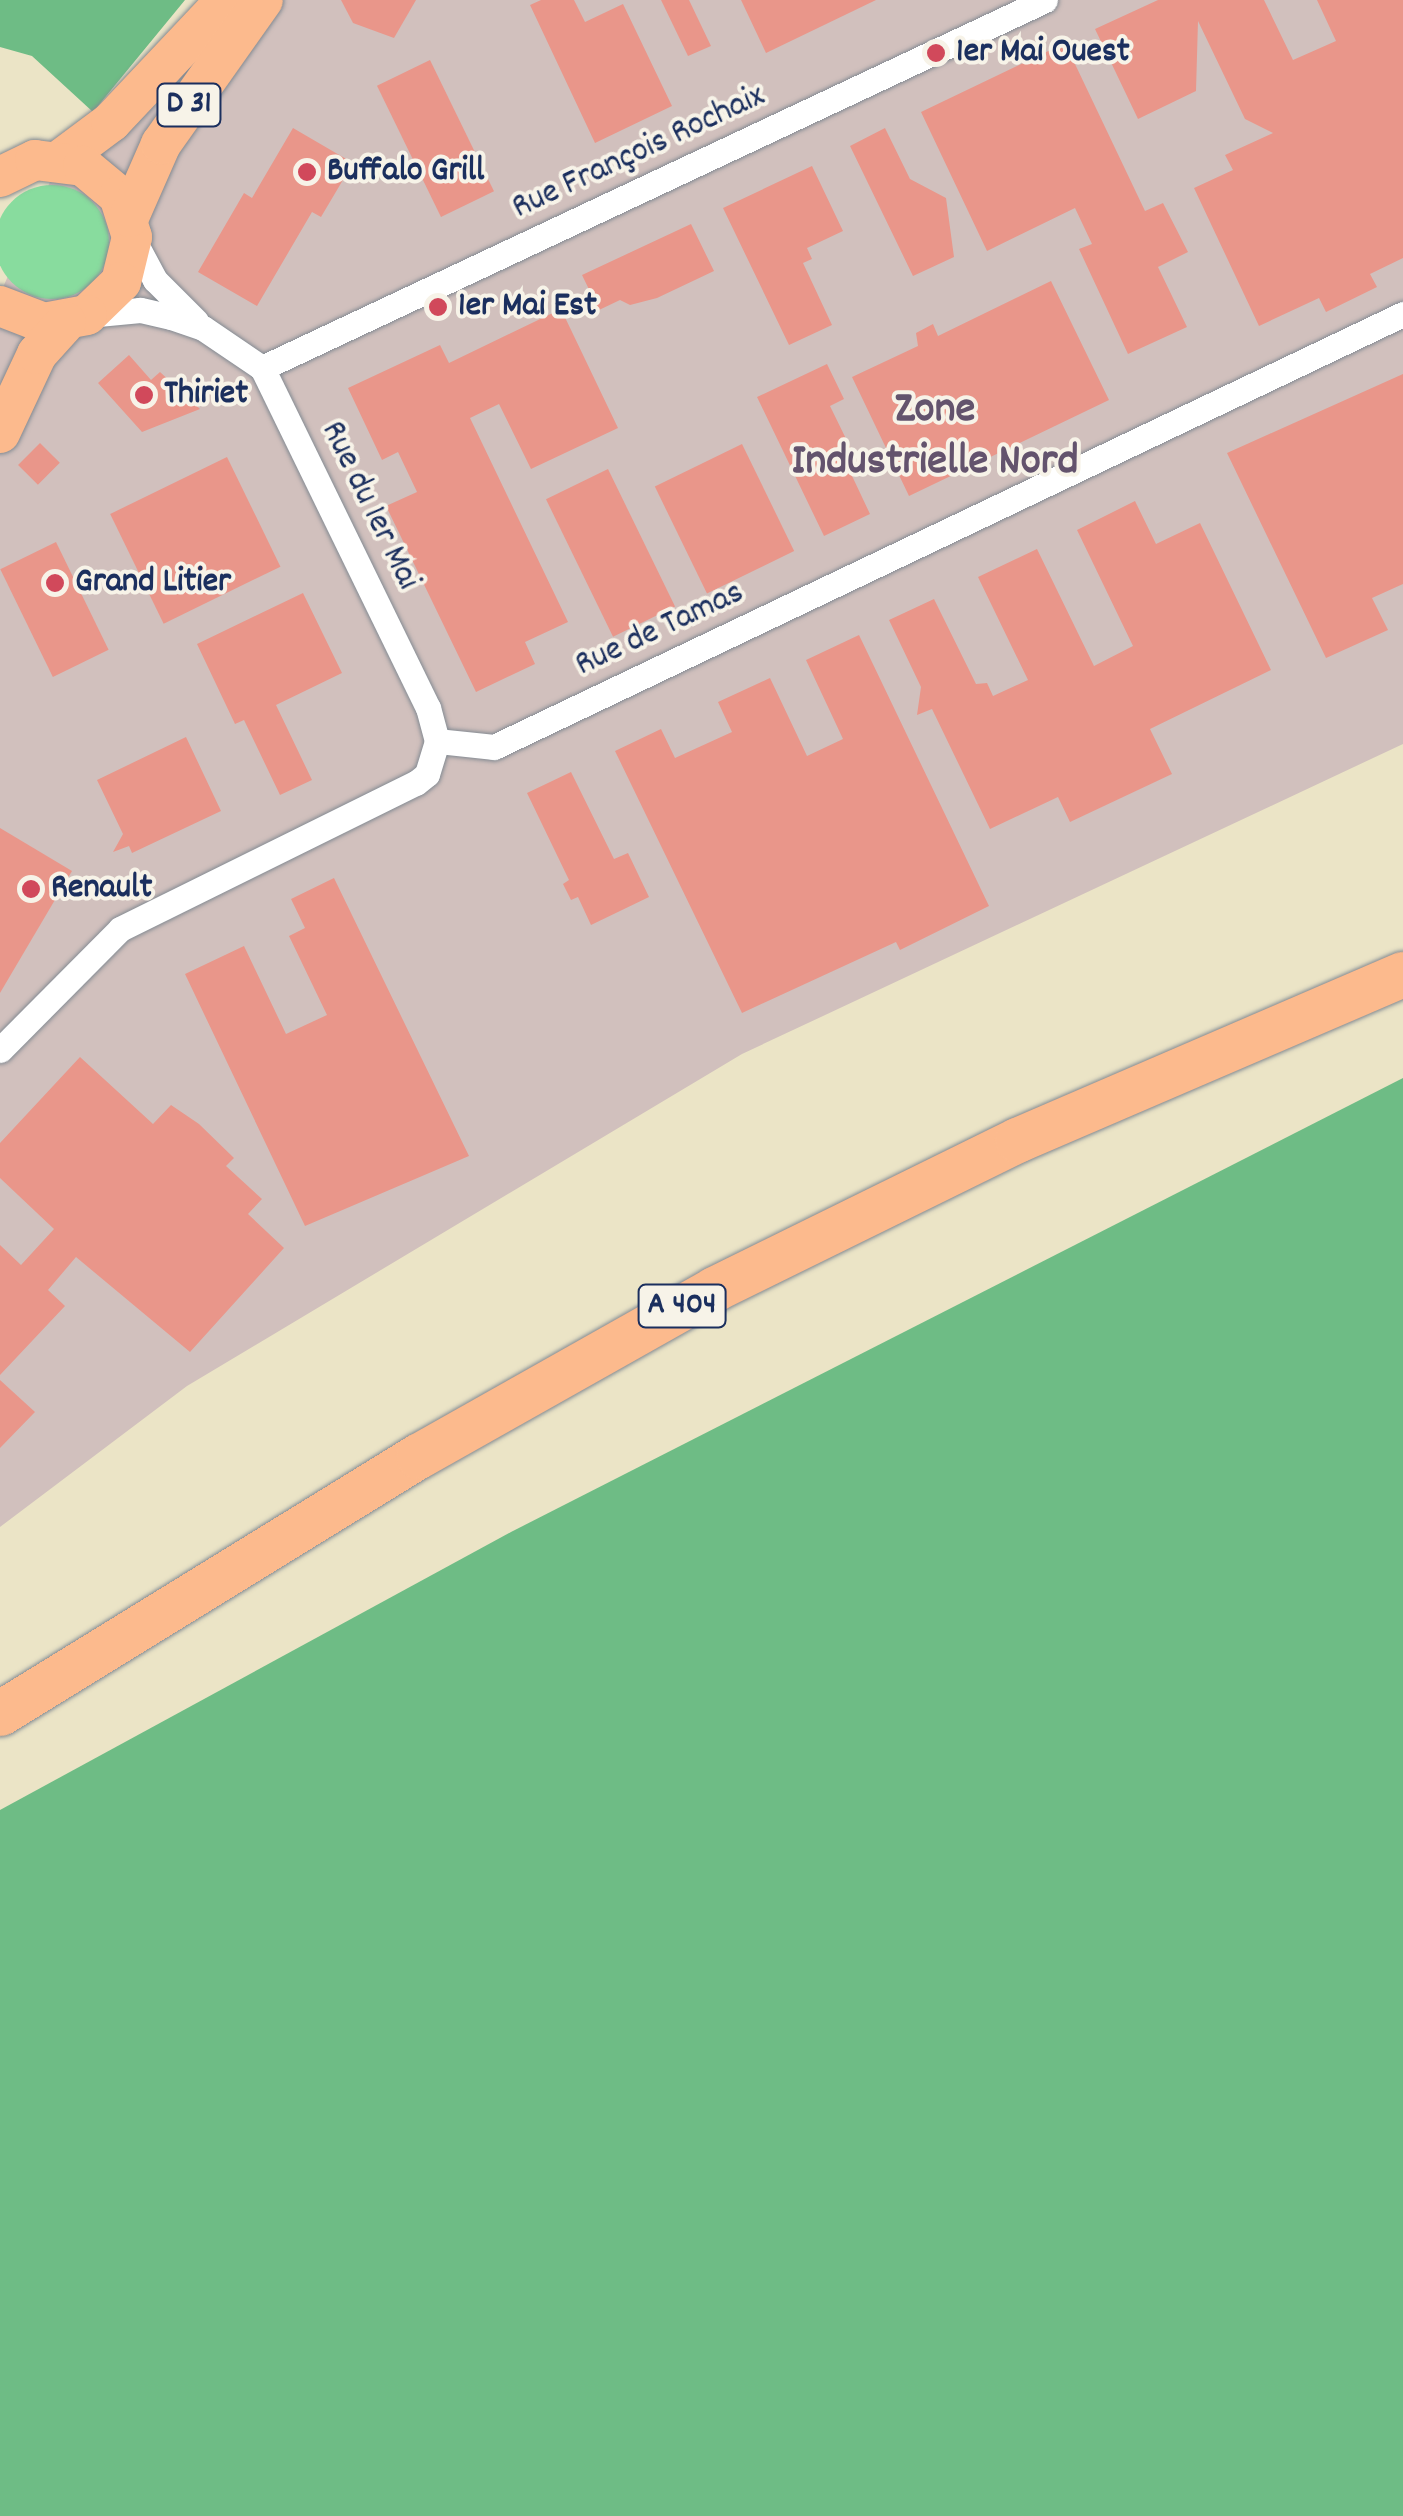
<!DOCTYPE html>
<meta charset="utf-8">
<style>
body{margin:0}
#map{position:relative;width:1403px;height:2516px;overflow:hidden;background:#ebe4c6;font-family:Dekko,sans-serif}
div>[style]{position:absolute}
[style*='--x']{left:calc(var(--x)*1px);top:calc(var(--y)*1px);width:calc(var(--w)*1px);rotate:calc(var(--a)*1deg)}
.industrial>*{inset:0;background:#d1c0bd}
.green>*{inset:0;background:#88dc9e}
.round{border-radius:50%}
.forest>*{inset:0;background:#6ebc85}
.building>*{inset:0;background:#e9968a;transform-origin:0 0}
.roads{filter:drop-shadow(0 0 2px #838a92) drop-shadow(0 0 2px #838a92)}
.minor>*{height:25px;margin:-12.5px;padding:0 12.5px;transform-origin:12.5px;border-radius:12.5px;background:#fff}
.primary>*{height:40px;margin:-20px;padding:0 20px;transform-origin:20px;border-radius:20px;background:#fcba8d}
.motorway>*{height:45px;margin:-22.5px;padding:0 22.5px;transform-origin:22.5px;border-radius:22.5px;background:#fcba8d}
.dots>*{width:28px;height:28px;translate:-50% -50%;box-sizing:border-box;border:5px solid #f7f3e8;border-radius:50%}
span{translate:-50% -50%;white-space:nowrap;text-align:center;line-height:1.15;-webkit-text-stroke:8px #f7f3e8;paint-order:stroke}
.shield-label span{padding:2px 8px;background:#f7f3e8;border:2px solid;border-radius:8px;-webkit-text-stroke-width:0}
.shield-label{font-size:32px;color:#1b2f5e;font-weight:700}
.poi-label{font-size:35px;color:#1b2f5e;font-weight:700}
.left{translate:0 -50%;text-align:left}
.street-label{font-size:35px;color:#1b2f5e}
.district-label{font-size:45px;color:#63536d;font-weight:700}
</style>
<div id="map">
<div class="industrial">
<i style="clip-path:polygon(199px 0,1403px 0,1403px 744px,742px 1054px,187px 1386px,0 1527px,0 294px,70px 137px)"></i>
</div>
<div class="green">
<i class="round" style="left:-5px;top:185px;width:114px;height:114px"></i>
</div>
<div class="forest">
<i style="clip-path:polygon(0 0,185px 0,93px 112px,32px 56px,0 47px)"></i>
<i style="clip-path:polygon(1403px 1078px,1403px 2516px,0 2516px,0 1810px,511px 1532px)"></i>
</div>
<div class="building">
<i style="clip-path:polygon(341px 0,416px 0,394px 38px,353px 23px)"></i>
<i style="clip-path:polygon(541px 0,574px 0,585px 22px,623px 4px,672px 106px,595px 143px,530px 5px)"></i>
<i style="clip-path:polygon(661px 0,689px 0,711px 46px,688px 56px)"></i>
<i style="clip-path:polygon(741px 0,876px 0,766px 53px)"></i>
<i style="clip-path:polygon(1158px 0,1264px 0,1293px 60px,1336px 41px,1317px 0,1403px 0,1403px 258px,1370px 274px,1377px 287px,1326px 312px,1319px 298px,1259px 326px,1194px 188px,1233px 170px,1225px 155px,1273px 133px,1245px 119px,1198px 21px,1196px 91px,1138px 119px,1095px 29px)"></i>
<i style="clip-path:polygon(1065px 43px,1145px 211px,1163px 203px,1188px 252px,1158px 267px,1187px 327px,1128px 354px,1079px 249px,1092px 244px,1075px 208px,987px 251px,921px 112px)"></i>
<i style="left:430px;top:60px;width:146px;height:59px;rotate:64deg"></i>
<i style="clip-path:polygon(293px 128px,353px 163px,321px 217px,312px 212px,257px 306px,198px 272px,244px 193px,252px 198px)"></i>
<i style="clip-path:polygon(885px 128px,910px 179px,946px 198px,954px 257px,913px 276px,850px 146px)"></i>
<i style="clip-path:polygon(812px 166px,843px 231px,807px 248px,812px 259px,803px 263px,832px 325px,789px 345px,723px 208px)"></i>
<i style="clip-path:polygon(691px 224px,714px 271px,657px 298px,630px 305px,620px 300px,599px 310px,582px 275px)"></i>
<i style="clip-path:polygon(1051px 281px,1109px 400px,909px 496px,852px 377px,918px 346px,916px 333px,933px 324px,938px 336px)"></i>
<i style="clip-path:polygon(561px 309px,618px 428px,531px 469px,499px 404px,470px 418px,568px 622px,525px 642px,535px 664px,476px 692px,386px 506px,417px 492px,398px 452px,382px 460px,348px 388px,440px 345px,449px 363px)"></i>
<i style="clip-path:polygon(129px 355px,151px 380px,160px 372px,200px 409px,142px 432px,98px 383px)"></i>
<i style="clip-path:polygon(827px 364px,844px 399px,830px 406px,851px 449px,845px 461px,870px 514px,824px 536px,757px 397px)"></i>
<i style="clip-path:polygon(1403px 374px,1403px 584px,1372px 598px,1388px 630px,1326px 658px,1227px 453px)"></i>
<i style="left:40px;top:443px;width:28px;height:31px;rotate:45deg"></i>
<i style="left:742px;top:444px;width:119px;height:97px;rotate:64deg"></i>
<i style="left:227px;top:457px;width:122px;height:130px;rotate:64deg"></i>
<i style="left:608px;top:469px;width:153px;height:69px;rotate:64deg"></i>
<i style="clip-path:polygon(1135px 501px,1156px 544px,1200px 523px,1271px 670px,1150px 729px,1172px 774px,1070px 822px,1058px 797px,990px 829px,932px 709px,917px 715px,921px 687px,889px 620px,934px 599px,976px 684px,987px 683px,993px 696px,1028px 680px,978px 577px,1037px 549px,1094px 666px,1133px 646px,1077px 530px)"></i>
<i style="left:56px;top:542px;width:120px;height:62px;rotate:64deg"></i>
<i style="clip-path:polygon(303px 593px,342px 673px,276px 705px,312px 780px,280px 795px,244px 720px,235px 724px,197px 644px)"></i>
<i style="clip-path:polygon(859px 635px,989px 906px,900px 950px,896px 942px,742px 1013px,615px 751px,661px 729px,675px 758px,732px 732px,718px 702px,770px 678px,807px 756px,843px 739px,806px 660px)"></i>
<i style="clip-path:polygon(186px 737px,221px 811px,132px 853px,129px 846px,113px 852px,123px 834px,97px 780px)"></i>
<i style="clip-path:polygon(571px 772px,614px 859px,628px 853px,649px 897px,591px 925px,578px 897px,571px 900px,563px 884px,569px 880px,527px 793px)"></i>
<i style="clip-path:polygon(0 828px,72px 871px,0 993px)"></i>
<i style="clip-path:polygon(334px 878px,469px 1156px,305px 1226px,185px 974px,244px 946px,286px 1034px,327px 1015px,289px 936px,305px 928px,291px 899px)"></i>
<i style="clip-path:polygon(80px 1057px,153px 1124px,171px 1105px,199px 1124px,234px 1158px,226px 1166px,262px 1199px,248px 1214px,284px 1248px,190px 1352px,76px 1257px,48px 1290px,65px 1306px,0 1375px,0 1245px,21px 1265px,54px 1229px,0 1178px,0 1143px)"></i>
<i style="clip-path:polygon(0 1380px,35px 1412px,0 1448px)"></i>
</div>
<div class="roads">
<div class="minor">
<i style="--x:132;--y:237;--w:49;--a:61.9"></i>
<i style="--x:155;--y:280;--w:58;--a:45"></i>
<i style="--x:262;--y:368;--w:865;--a:-25.17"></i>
<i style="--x:437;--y:741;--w:57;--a:6"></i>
<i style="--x:494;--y:747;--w:1007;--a:-25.47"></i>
<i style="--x:0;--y:1050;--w:170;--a:-45.2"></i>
<i style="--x:120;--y:929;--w:330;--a:-26.3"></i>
<i style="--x:416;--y:783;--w:14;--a:-39"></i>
<i style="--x:427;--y:774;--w:34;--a:-73"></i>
<i style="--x:437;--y:741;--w:34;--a:-105"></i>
<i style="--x:428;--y:708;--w:378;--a:-116"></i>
<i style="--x:262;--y:368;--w:71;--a:-145.9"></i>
<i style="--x:203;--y:328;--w:34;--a:-161"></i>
<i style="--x:171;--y:317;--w:32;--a:-167"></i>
<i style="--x:140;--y:310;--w:53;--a:174.6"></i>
</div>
<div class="primary">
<i style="--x:60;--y:160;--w:64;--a:-36.7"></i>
<i style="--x:111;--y:122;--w:168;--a:-46.7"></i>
<i style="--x:0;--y:177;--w:39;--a:-26"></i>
<i style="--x:35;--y:160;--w:48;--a:7.1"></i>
<i style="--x:83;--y:166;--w:47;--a:39.8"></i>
<i style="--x:119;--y:196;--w:43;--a:72.4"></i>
<i style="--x:132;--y:237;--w:46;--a:103.7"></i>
<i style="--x:121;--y:282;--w:47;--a:135.9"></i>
<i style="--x:87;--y:315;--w:44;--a:169.5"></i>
<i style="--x:44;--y:323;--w:47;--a:-158.9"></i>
<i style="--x:129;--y:217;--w:80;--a:-66.3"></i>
<i style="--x:161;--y:144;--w:176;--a:-54.7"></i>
<i style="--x:0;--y:433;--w:87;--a:-64.9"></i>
<i style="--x:37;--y:354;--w:43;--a:-47.8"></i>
</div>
<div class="motorway">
<i style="--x:0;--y:1713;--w:491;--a:-31.6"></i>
<i style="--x:418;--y:1456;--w:340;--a:-29.4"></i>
<i style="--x:714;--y:1289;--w:338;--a:-26.2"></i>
<i style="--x:1017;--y:1140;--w:420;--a:-23.3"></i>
</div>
</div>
<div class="dots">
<i style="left:936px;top:53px;background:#d1495b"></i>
<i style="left:307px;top:172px;background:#d1495b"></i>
<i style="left:438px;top:307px;background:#d1495b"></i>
<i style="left:144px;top:395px;background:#d1495b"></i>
<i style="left:55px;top:583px;background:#d1495b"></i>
<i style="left:31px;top:889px;background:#d1495b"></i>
</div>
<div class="shield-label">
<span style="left:189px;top:105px">D 31</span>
<span style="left:682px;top:1306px">A 404</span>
</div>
<div class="poi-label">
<span class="left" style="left:956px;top:53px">1er Mai Ouest</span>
<span class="left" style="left:327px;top:172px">Buffalo Grill</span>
<span class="left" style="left:458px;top:307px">1er Mai Est</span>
<span class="left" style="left:164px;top:395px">Thiriet</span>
<span class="left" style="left:75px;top:583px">Grand Litier</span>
<span class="left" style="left:51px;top:889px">Renault</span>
</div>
<div class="street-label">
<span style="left:639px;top:153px;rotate:-25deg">Rue François Rochaix</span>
<span style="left:369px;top:506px;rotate:64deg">Rue du 1er Mai</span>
<span style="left:660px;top:630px;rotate:-25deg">Rue de Tamas</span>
</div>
<div class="district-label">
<span style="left:935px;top:438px">Zone<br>Industrielle Nord</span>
</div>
</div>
